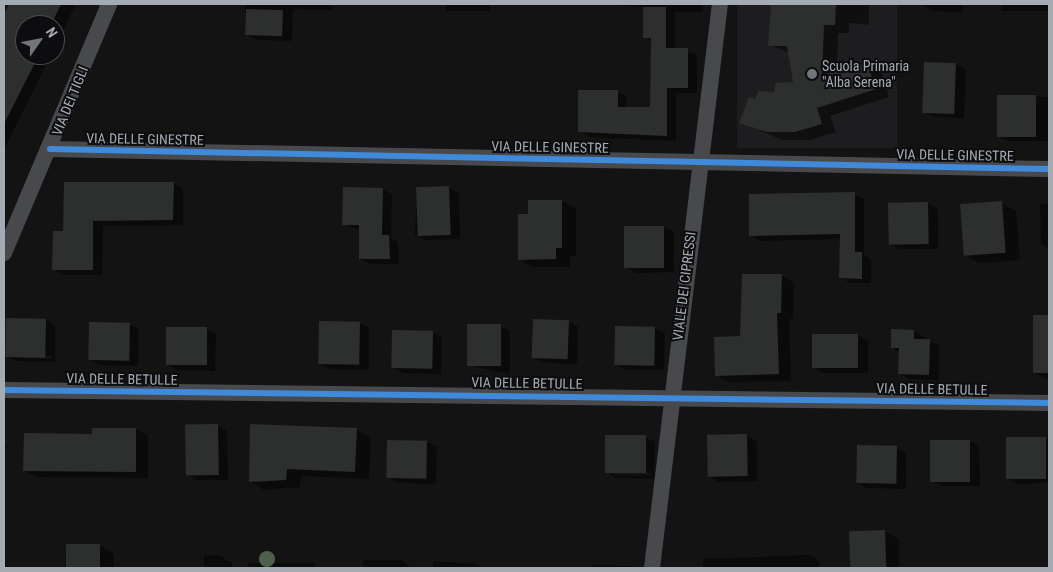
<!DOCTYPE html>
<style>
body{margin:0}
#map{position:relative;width:1053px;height:572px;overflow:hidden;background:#131313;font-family:"Roboto Condensed",sans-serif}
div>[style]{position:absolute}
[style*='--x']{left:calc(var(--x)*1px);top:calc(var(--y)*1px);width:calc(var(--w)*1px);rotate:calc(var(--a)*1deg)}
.built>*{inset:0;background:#1d1d1f;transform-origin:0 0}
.shadow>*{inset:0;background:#0007;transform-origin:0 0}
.building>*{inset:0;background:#2d2e2e;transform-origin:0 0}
.minor>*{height:16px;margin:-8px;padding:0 8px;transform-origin:8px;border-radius:8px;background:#47494c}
.cycleway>*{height:6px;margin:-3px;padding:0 3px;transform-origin:3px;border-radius:3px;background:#408adc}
.trees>*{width:16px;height:16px;margin:-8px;border-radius:50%;background:#4f5f4d}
.dots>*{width:14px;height:14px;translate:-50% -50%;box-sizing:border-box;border:2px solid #0d0d0f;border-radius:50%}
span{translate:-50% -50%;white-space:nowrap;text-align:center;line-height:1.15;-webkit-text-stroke:4px #0d0d0f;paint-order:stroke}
.poi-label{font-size:14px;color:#a5abb3}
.left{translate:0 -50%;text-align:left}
.street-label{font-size:14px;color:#a5abb3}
.frame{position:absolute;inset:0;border:5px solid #a5abb3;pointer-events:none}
.north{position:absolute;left:15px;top:15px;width:50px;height:50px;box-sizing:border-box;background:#0d0d0f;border:1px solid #4a4c51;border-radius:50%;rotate:57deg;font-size:14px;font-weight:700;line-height:20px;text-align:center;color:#a5abb3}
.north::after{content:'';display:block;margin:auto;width:18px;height:22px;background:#72767b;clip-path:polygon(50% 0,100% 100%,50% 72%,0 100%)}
</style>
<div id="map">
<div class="built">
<i style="left:737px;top:4px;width:160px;height:144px"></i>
</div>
<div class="shadow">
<i style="clip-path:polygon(13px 4px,76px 4px,55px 47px,55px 25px,25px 25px,25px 55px,51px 55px,4px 150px,4px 22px)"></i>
<i style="clip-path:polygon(245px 4px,332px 4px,332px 10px,293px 9px,292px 41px,257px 40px,246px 34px)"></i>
<i style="left:446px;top:4px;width:44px;height:7px"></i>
<i style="clip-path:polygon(600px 4px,703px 4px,703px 12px,675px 12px,675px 49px,697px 55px,697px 93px,676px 93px,676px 141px,589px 137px,580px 131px,617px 91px,627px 97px,627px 108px,651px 108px,652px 41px,644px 37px,644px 7px)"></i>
<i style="clip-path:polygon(772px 4px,869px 4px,869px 25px,849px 23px,849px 33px,838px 33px,837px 72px,867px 65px,882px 73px,889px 97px,830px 116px,836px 132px,810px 140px,782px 140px,741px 122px,756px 100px,795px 84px,790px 53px,769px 45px)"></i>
<i style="clip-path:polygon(922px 4px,963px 4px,963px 12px,932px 11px)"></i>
<i style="left:1001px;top:4px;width:48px;height:7px"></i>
<i style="clip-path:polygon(926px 63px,956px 64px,966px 70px,964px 118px,934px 117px,924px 112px)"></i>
<i style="clip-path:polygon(998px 96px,1049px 97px,1049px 141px,1008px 141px,998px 136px)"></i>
<i style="clip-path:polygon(173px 183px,183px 189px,183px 225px,103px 226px,102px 275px,63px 275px,53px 269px,64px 233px)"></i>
<i style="clip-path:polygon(417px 188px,449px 188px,459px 193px,460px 239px,425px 240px,415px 235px)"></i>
<i style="clip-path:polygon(382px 189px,392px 194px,391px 238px,398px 242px,399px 264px,370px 264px,360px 259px,360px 230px,343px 224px)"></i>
<i style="clip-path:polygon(854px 194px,864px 199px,864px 255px,871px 259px,871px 283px,850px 283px,840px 277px,841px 239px,760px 241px,751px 235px)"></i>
<i style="clip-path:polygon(562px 201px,576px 209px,576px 256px,570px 256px,570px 267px,533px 267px,519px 259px,530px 215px)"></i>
<i style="clip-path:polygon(928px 203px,938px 209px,938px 249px,900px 249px,890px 244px,890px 204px)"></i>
<i style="clip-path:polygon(1001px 203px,1016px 211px,1020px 260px,979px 263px,965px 255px)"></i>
<i style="clip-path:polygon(1040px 204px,1049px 204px,1049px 249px,1041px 244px)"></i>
<i style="clip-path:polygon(664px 227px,674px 232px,674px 272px,636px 273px,626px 267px)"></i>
<i style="clip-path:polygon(781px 275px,794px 283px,793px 319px,789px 319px,791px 381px,729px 382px,716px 375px)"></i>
<i style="clip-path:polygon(1034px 316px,1049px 316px,1049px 380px,1033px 372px)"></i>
<i style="clip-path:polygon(evenodd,46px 320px,55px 326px,55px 362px,16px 361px,6px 356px,46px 320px,15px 355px,52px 356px,52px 359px,15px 358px,15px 355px)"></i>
<i style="clip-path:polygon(569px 321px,578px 327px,577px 364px,543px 363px,533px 357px)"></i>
<i style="clip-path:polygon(360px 323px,369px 328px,369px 370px,330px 369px,320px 363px)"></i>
<i style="clip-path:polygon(129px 324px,139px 329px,138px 366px,99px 365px,90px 360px)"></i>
<i style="clip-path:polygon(500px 326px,510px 331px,510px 374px,467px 365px)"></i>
<i style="clip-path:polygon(655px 328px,665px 334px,664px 370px,625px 370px,616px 364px)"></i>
<i style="clip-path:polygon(206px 329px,216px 334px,215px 371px,177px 370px,167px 364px)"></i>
<i style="clip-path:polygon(914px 331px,939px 346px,939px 380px,909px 379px,900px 373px,900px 352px,892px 348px)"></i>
<i style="clip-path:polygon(432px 332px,442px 337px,441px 374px,403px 373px,393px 368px)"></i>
<i style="clip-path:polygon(858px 335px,868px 341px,868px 373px,823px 373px,814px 367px,813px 336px)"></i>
<i style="clip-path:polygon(218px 426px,227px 431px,228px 480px,196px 480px,187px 474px)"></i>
<i style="clip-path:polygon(93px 429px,136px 429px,148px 436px,148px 478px,37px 477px,24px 470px,93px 435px)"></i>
<i style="clip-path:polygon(357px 430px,371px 438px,369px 479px,301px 476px,300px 487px,264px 490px,250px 481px)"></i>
<i style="clip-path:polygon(747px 436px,757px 441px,757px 481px,719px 482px,709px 476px)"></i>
<i style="clip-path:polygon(evenodd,645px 437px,655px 442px,654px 479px,616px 478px,606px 472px,645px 437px,614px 472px,651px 473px,651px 475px,614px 475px,614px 472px)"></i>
<i style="clip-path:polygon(1045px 438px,1049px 440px,1049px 483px,1017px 484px,1007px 478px)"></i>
<i style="clip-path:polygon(388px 441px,427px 442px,437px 447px,436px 484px,398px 483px,388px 477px)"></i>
<i style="clip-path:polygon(969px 441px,979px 446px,980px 486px,941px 486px,932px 481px)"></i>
<i style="left:4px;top:444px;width:4px;height:42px;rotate:34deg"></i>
<i style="clip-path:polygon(896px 447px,906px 453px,906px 489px,867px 488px,857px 483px)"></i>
<i style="clip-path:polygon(884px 531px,899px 539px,899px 568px,851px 568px,850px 532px)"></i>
<i style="clip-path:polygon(67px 545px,100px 545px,114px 554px,114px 568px,65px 568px)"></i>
<i style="clip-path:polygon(204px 555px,220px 556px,232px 563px,232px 568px,204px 568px)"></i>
<i style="clip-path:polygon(809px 555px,819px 561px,819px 568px,703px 568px,703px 559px)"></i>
<i style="clip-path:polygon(363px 560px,402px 560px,411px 568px,363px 568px)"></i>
<i style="clip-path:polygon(433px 562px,472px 563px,482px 568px,433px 568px)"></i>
<i style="left:248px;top:563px;width:67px;height:5px"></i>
<i style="clip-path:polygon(593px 565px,634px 566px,637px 568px,593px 568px)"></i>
</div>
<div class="building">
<i style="clip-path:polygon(9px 4px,61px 4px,51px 25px,25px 25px,25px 55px,39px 55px,4px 124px,4px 14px)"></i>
<i style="clip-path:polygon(771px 4px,836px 4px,835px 25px,824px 25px,822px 75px,867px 63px,876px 89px,817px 108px,822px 124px,795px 132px,767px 132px,739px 123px,749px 97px,755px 99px,758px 91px,774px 92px,776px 83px,793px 82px,787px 46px,768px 46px)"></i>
<i style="clip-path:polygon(643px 7px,666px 7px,666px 48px,688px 48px,688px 88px,667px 88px,667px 136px,578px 132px,578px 90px,618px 90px,618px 107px,650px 107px,651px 38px,643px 38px)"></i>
<i style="left:246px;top:9px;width:37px;height:26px;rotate:2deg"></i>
<i style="left:924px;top:62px;width:32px;height:51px;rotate:2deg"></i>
<i style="left:997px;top:95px;width:39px;height:42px"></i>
<i style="clip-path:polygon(64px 182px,174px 182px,173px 220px,93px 221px,93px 270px,52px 270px,53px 231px,63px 231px)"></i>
<i style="left:449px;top:186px;width:49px;height:33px;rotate:88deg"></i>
<i style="clip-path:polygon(343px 187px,383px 188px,382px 235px,389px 235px,390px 259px,359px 259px,359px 225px,342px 225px)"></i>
<i style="clip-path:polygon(855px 192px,855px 252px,862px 252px,862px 279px,839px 278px,840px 234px,749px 236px,749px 194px)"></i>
<i style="clip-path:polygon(528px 200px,562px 200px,562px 248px,556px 248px,556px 259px,518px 260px,518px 214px,528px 214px)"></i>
<i style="left:1002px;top:201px;width:52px;height:42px;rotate:86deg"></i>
<i style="left:928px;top:202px;width:42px;height:40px;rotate:89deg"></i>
<i style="left:624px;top:226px;width:40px;height:42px"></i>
<i style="clip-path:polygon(742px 274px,782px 274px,781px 313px,777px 313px,779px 374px,715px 376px,714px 337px,740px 336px)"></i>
<i style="left:1033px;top:315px;width:16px;height:58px"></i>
<i style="left:6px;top:318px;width:40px;height:39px;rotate:1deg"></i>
<i style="left:533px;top:319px;width:36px;height:39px;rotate:2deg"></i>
<i style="left:319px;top:321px;width:41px;height:43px;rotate:1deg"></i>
<i style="left:89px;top:322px;width:41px;height:38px;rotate:1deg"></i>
<i style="left:467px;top:324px;width:34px;height:42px"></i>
<i style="left:615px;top:326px;width:40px;height:39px;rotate:1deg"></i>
<i style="left:166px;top:327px;width:41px;height:38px"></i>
<i style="clip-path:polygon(891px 329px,914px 330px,914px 339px,930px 339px,929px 375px,898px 374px,899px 348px,891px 348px)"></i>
<i style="left:392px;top:330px;width:41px;height:38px;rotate:1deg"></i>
<i style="left:812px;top:334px;width:46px;height:34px"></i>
<i style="left:218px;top:424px;width:51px;height:33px;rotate:89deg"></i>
<i style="clip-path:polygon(250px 424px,357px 428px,355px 472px,287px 469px,286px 480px,249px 482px)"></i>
<i style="clip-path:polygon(92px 428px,136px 428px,136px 472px,23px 471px,24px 433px,92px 434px)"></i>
<i style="left:747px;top:434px;width:42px;height:40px;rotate:89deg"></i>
<i style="left:605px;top:435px;width:41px;height:38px"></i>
<i style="left:1006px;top:437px;width:40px;height:42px"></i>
<i style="left:387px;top:440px;width:40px;height:38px;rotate:1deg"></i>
<i style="left:930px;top:440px;width:40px;height:42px"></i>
<i style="left:857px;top:445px;width:40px;height:38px;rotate:1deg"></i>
<i style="left:885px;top:530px;width:38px;height:36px;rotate:88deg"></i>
<i style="left:66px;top:544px;width:34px;height:24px"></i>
</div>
<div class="minor">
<i style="--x:50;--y:149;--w:999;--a:1.15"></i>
<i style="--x:4;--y:253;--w:270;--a:-67.1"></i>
<i style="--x:4;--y:390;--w:1045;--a:0.71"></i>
<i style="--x:652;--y:568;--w:568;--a:-83.13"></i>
</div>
<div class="cycleway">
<i style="--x:50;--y:149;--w:999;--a:1.15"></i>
<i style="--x:4;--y:390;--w:1045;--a:0.71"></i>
</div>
<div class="trees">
<i style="left:267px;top:559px"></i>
</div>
<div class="dots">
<i style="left:812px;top:74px;background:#72767b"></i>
</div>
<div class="poi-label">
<span class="left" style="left:822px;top:74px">Scuola Primaria<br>"Alba Serena"</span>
</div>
<div class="street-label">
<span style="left:70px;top:101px;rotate:-68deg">VIA DEI TIGLI</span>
<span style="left:145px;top:139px;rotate:1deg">VIA DELLE GINESTRE</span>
<span style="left:550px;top:147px;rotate:1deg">VIA DELLE GINESTRE</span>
<span style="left:955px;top:155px;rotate:1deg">VIA DELLE GINESTRE</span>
<span style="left:684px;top:286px;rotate:-83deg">VIALE DEI CIPRESSI</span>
<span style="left:122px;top:379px;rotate:1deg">VIA DELLE BETULLE</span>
<span style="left:527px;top:383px;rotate:1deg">VIA DELLE BETULLE</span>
<span style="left:932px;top:389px;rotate:1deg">VIA DELLE BETULLE</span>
</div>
<div class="frame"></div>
<div class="north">N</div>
</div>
